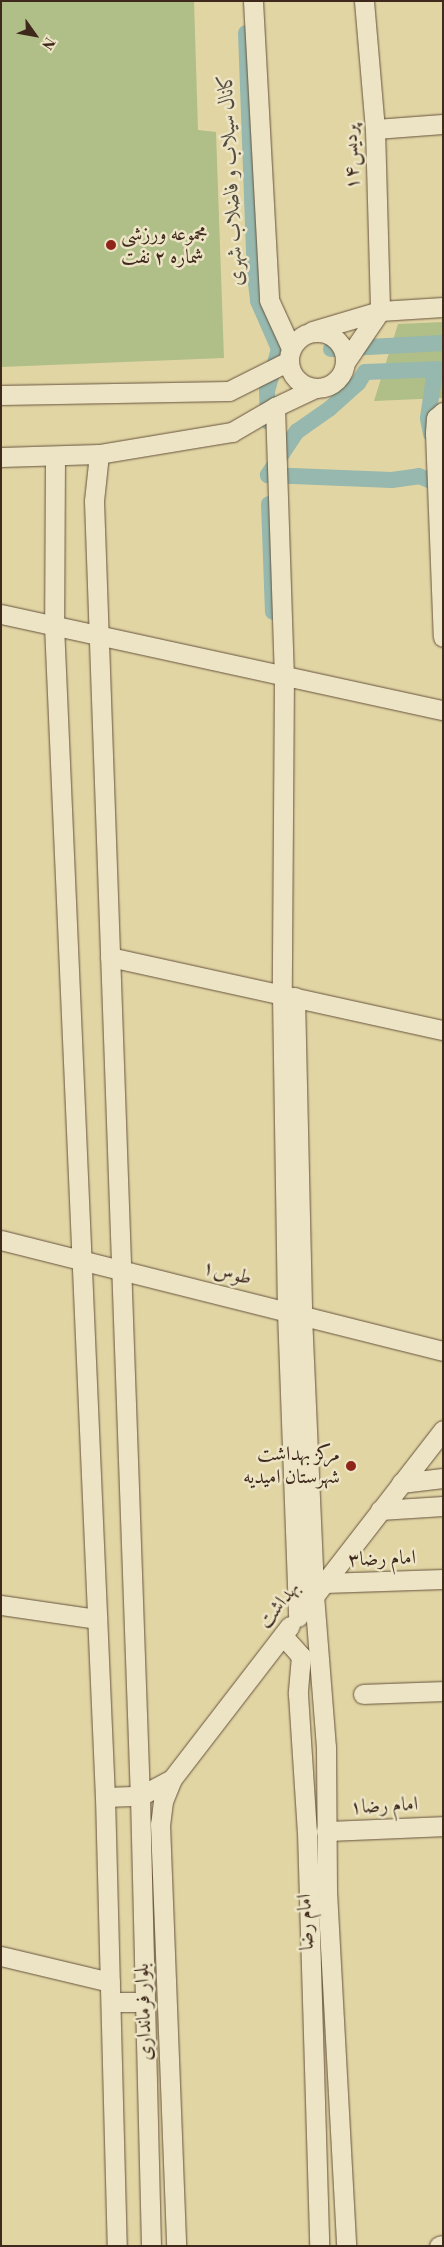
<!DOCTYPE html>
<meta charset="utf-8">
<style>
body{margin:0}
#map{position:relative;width:444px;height:2247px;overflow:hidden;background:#e2d5a4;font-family:"Libre Bodoni",Amiri,serif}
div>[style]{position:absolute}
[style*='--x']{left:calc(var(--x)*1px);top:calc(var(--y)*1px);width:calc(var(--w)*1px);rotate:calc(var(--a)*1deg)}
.green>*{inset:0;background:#b0be88}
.canal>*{height:16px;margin:-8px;padding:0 8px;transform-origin:8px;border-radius:8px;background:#96b8ae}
.roads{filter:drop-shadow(0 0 1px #67543e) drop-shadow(0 0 1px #67543e)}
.minor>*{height:19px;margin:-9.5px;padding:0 9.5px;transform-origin:9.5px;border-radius:9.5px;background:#ece4c4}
.minor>.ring{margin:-9.5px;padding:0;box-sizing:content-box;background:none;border:19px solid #ece4c4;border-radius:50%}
.dots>*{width:14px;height:14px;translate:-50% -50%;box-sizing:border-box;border:2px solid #ece4c4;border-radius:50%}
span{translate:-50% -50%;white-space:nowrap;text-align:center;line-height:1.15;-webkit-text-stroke:5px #ece4c4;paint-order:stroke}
.street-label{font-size:20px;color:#3e291c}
.poi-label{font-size:20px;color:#3e291c}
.left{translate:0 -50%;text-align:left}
.right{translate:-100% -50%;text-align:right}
.water-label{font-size:21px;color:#544d40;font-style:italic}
.frame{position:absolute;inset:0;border:2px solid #3e291c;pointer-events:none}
.north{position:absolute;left:10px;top:10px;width:50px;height:50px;-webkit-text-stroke:4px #ece4c4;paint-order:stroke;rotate:122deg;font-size:14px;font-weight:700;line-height:20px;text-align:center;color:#3e291c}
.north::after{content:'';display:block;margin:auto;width:18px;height:22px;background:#3e291c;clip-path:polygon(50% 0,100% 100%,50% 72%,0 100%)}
</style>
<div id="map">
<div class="green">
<i style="clip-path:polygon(1px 1px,194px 1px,198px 130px,216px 132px,224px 358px,1px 367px)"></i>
<i style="clip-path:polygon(443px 322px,443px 398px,374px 401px,398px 324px)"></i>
</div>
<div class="canal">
<i style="--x:246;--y:33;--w:242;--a:87.9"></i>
<i style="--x:255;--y:275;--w:26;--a:83"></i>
<i style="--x:258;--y:301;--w:52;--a:66.4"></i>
<i style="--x:279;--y:349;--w:44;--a:105.9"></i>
<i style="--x:267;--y:391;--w:31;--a:88"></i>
<i style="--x:331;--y:349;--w:112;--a:-3.1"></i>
<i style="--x:443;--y:369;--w:78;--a:177.8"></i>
<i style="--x:365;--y:372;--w:13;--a:122"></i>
<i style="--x:358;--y:383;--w:39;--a:138"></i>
<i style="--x:329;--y:409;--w:39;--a:145"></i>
<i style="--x:297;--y:431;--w:53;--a:123.4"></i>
<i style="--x:268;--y:475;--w:124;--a:2.3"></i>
<i style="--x:392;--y:480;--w:27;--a:-8"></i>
<i style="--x:419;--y:476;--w:26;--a:23"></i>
<i style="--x:431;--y:434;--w:16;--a:-101"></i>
<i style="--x:428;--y:418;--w:49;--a:-81.7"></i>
<i style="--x:269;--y:504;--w:108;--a:87.9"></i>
</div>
<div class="roads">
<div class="minor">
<i style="--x:253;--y:1;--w:299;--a:86.9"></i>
<i style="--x:269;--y:300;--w:53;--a:65.4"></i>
<i style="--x:364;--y:1;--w:128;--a:85.1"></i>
<i style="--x:375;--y:129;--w:182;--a:88.4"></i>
<i style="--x:380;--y:311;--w:63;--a:-3.6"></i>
<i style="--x:375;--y:129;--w:68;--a:-4.2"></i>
<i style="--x:312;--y:331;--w:71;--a:-16.4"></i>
<i style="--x:380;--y:311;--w:60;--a:124.2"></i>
<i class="ring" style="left:289px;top:332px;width:37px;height:37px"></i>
<i style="--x:1;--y:395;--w:228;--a:-1"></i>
<i style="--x:229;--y:391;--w:67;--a:-26.6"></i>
<i style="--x:275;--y:407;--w:267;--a:88.1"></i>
<i style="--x:284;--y:674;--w:321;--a:90.4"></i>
<i style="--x:282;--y:995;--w:317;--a:89.1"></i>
<i style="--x:287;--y:1312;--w:305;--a:87.9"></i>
<i style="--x:443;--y:412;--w:9;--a:139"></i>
<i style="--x:436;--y:418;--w:15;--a:94"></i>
<i style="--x:435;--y:433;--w:204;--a:87.8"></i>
<i style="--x:99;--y:454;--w:47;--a:96.1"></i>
<i style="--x:94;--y:501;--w:1296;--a:87.97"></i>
<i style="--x:140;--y:1796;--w:450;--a:88.6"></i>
<i style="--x:55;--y:456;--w:169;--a:90.3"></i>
<i style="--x:54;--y:625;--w:1173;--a:87.51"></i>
<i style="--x:105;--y:1797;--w:449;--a:88.5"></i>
<i style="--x:1;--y:457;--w:98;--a:-1.8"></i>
<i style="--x:99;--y:454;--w:135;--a:-9.4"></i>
<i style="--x:232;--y:432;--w:50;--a:-30.2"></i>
<i style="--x:275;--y:407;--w:44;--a:-25.4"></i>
<i style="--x:1;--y:614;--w:452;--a:12.3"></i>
<i style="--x:110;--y:957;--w:341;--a:12.4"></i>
<i style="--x:295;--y:997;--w:318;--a:88.7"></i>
<i style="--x:302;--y:1315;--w:280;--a:87.5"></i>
<i style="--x:314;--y:1595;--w:152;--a:85.5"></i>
<i style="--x:326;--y:1747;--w:144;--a:89.6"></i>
<i style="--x:327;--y:1891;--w:356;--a:86.9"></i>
<i style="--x:1;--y:1240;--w:456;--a:14.1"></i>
<i style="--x:401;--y:1483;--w:42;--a:-6.8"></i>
<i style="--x:380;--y:1510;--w:63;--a:-3.6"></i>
<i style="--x:324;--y:1583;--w:119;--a:-1.9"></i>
<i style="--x:312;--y:1599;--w:214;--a:-52.2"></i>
<i style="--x:1;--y:1605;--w:97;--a:8.3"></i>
<i style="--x:283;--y:1636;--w:27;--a:48"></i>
<i style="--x:301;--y:1656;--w:38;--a:95"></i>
<i style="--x:298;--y:1694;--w:138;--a:86.3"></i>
<i style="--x:307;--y:1832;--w:414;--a:88.3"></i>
<i style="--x:363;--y:1694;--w:80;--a:-2.1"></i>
<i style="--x:172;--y:1779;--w:24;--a:112"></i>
<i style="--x:163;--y:1801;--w:23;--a:97"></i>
<i style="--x:160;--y:1824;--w:422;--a:87.8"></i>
<i style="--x:105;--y:1797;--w:35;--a:-2"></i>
<i style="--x:140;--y:1796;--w:36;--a:-28"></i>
<i style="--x:172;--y:1779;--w:193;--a:-52.4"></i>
<i style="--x:326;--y:1831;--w:117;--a:-2.4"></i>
<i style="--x:1;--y:1956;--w:112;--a:13.4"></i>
<i style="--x:111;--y:2002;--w:33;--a:0"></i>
<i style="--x:439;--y:2246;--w:4;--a:-14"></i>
</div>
</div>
<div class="dots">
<i style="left:111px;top:245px;background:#8f2418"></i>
<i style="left:351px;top:1466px;background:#8f2418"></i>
</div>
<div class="street-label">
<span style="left:352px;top:157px;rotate:-92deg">پردیس۱۴</span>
<span style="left:227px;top:1273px;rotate:14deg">طوس۱</span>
<span style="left:382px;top:1559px;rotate:-2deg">امام رضا۳</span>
<span style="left:279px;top:1605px;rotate:-52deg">بهداشت</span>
<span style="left:384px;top:1806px;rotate:-3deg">امام رضا۱</span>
<span style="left:306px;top:1922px;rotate:-93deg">امام رضا</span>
<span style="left:144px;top:2012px;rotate:-92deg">بلوار فرمانداری</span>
</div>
<div class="poi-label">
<span class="left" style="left:121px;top:246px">مجموعه ورزشی<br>شماره ۲ نفت</span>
<span class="right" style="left:340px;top:1466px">مرکز بهداشت<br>شهرستان امیدیه</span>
</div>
<div class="water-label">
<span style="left:231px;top:179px;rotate:-93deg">کانال سیلاب و فاضلاب شهری</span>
</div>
<div class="frame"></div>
<div class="north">N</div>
</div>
